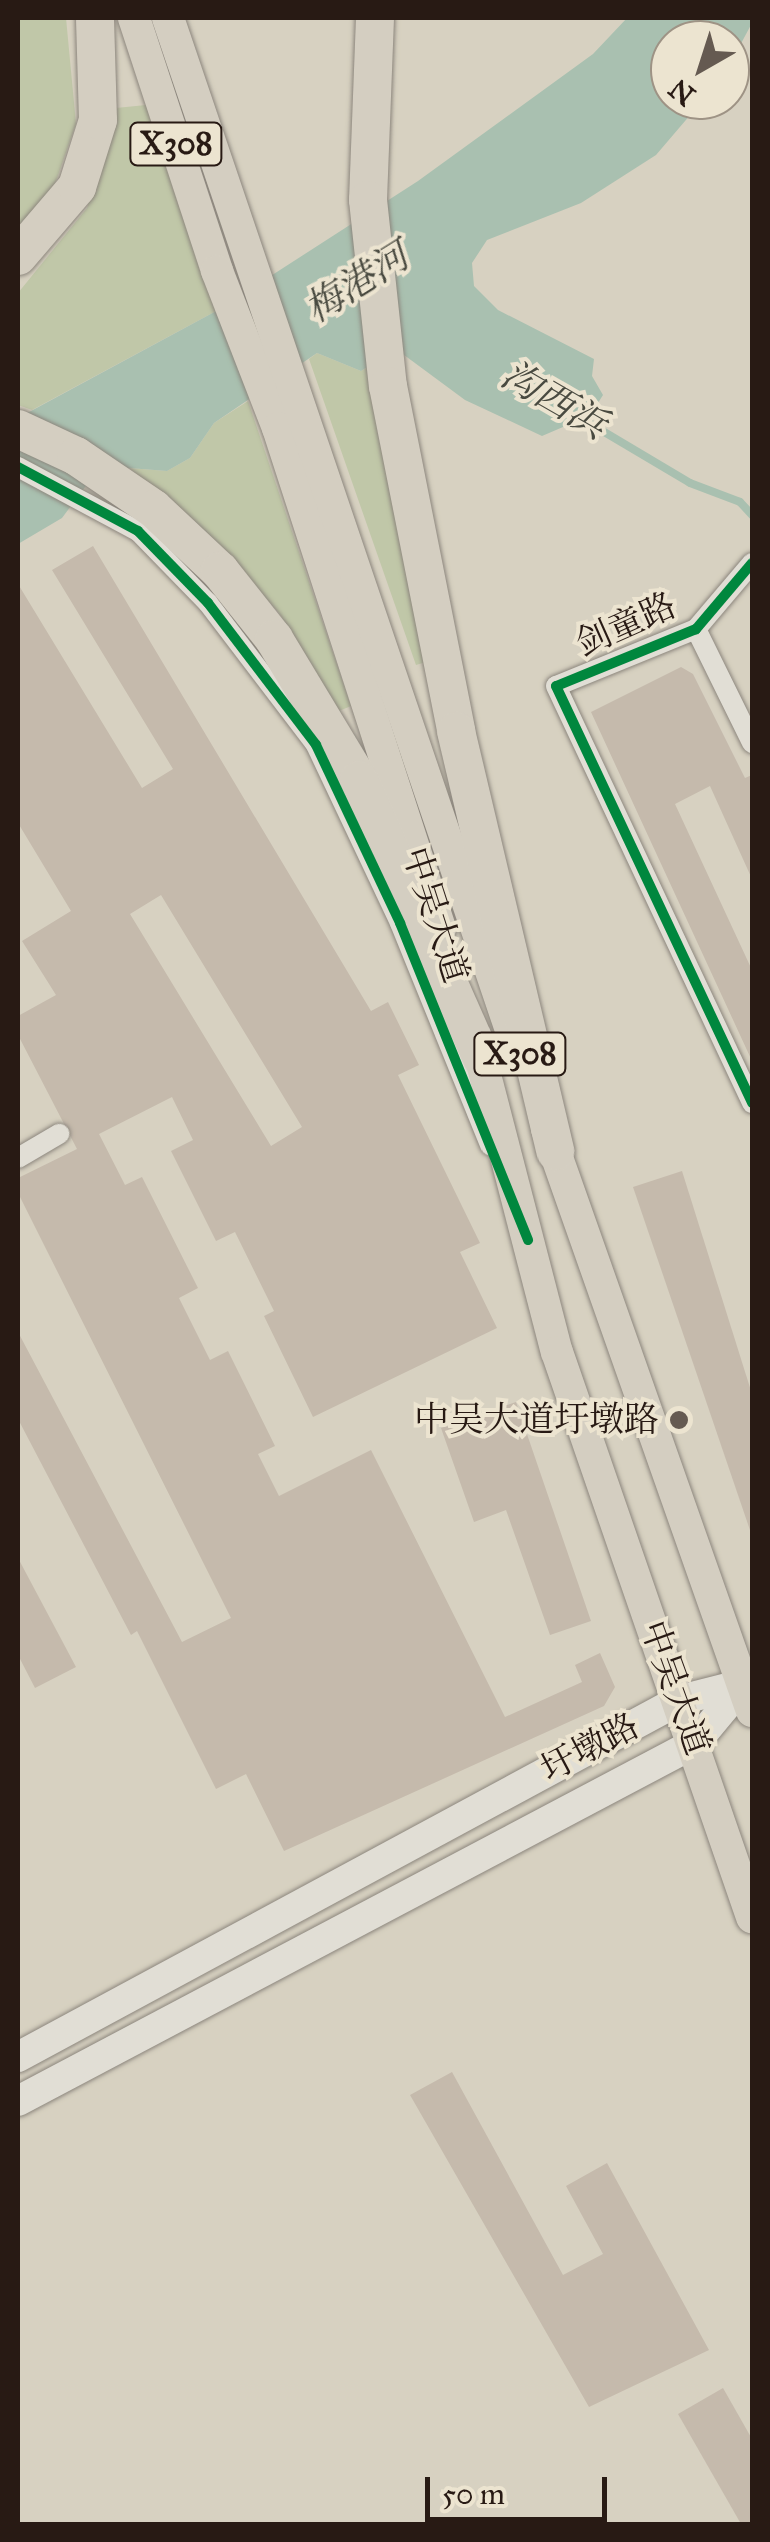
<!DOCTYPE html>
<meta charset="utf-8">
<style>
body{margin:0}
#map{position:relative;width:770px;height:2542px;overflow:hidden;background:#d7d1c1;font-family:"IM FELL Great Primer","Noto Serif SC",serif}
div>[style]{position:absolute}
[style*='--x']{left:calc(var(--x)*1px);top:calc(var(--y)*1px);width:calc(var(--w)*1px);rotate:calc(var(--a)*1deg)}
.green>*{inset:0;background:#c0c7a8}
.water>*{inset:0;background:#a9c0b0}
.stream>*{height:8px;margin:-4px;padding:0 4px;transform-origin:4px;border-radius:4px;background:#a9c0b0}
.building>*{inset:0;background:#c5baac}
.roads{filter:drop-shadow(0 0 2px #8c867d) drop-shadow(0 0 2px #8c867d)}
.minor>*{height:20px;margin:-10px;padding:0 10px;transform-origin:10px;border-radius:10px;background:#e1ded5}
.secondary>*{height:30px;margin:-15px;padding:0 15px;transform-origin:15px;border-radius:15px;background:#e1ded5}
.primary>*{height:32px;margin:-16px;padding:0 16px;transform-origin:16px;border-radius:16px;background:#d4cec1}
.motorway>*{height:38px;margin:-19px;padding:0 19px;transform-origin:19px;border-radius:19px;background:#d4cec1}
.cycleway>*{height:10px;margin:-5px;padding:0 5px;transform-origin:5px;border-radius:5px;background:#00873e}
.dots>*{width:28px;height:28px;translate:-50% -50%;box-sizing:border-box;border:5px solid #ece4d0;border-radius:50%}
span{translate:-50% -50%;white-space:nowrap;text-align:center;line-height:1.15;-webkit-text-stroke:8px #ece4d0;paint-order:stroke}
.shield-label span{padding:2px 8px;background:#ece4d0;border:2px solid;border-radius:8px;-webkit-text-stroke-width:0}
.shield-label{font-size:32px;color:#281a14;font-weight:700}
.street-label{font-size:35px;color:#281a14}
.poi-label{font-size:35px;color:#281a14}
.right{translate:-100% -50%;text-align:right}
.water-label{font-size:38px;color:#494a40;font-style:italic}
.frame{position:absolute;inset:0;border:20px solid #281a14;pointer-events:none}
.north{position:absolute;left:650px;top:20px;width:100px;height:100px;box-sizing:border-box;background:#ece4d0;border:2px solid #9e9385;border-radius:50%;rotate:219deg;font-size:28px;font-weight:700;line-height:40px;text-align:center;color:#281a14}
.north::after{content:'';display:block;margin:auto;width:35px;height:45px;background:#655a51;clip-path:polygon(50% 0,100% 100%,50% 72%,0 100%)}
.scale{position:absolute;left:425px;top:2477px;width:182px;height:45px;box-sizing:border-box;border:5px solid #281a14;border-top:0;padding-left:12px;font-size:30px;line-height:35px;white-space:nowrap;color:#281a14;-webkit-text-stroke:8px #ece4d0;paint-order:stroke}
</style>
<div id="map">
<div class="green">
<i style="clip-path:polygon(18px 18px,66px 18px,76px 124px,49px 201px,18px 239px)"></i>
<i style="clip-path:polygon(146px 105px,218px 310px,32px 410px,18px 405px,18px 293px,87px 208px,116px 108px)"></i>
<i style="clip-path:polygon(317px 353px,361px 371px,371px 365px,426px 662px,416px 665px,309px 359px)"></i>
<i style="clip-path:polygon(248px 401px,351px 706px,339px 711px,279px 613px,194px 521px,129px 468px,167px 471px,190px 458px,214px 423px)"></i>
</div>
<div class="water">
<i style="clip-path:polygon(627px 18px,752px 18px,752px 23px,730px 64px,730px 40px,670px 40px,670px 100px,703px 100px,656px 155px,581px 203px,487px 240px,472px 263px,474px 286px,498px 310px,594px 359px,592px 376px,603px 395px,580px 431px,563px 427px,542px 436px,465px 400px,396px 349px,361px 371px,317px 353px,214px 423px,190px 458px,167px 471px,129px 468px,91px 479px,62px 518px,18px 544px,18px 418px,218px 310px,418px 181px,593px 54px)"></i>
</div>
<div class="stream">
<i style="--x:579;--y:417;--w:129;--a:30.7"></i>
<i style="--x:690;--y:483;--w:53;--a:20.8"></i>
<i style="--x:740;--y:502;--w:18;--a:47"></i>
</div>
<div class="building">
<i style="clip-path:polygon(evenodd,93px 546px,371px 1011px,388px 1002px,419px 1065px,398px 1075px,480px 1243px,460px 1252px,497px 1328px,313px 1417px,264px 1316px,274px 1311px,235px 1232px,216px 1241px,171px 1151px,193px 1140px,172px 1097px,99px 1134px,125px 1185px,142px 1177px,198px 1288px,179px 1298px,210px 1360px,228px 1351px,275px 1446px,258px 1454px,279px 1496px,371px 1450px,505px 1717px,582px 1682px,575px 1665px,600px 1653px,615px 1687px,604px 1706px,284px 1851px,246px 1774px,216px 1789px,137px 1631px,131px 1635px,18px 1419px,18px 1332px,182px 1642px,231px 1618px,18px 1193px,18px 1178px,77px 1149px,18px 1035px,18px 1016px,56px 995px,22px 941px,71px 911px,18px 823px,18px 584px,142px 788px,173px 769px,52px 570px,93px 546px,161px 895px,302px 1127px,271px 1146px,130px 914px,161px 895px)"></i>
<i style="clip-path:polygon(681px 667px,693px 674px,745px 778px,752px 775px,752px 879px,710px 786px,675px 804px,752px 970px,752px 1061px,591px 712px)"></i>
<i style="clip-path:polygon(682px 1171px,752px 1394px,752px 1536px,633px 1187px)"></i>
<i style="clip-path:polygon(516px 1402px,591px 1621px,550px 1635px,506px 1510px,474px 1522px,441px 1428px)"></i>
<i style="clip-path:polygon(18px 1558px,76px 1667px,35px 1688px,18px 1655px)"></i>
<i style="clip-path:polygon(452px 2072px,563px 2275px,603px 2254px,566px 2186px,607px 2163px,709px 2350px,589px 2407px,410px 2095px)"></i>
<i style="clip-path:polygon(723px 2388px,752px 2439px,752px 2524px,741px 2524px,678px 2414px)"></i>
</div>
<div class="roads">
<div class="minor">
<i style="--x:18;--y:467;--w:136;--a:28.1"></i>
<i style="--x:138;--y:531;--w:100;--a:45.8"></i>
<i style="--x:208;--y:603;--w:178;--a:52.7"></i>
<i style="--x:316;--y:745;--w:197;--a:64.7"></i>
<i style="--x:400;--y:923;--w:240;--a:67.9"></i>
<i style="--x:752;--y:563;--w:87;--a:130.3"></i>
<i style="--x:696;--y:629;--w:151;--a:157.8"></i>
<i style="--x:556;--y:686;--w:461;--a:64.8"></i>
<i style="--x:696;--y:629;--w:127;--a:63.8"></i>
<i style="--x:18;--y:1158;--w:48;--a:-30.3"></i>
</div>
<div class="secondary">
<i style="--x:18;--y:2057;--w:752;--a:-28.34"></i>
<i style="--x:680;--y:1700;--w:69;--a:-14.2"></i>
<i style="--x:18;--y:2101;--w:766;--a:-27.87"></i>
<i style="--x:695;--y:1743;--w:77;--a:-50.3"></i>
</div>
<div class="primary">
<i style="--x:134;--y:18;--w:266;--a:71.8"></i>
<i style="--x:217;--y:271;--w:168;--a:68.8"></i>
<i style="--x:278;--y:428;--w:526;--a:72.05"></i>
<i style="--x:168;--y:18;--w:1075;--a:71.28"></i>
<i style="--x:475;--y:1036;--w:326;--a:75.5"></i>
<i style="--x:557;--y:1352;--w:598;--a:70.96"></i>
<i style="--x:547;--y:1129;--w:617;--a:70.6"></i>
</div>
<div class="motorway">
<i style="--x:375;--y:18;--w:182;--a:92.2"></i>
<i style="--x:368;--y:200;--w:187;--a:83.9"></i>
<i style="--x:388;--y:386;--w:352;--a:78.8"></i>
<i style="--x:456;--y:731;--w:432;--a:76.7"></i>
<i style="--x:18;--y:256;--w:91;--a:-49.5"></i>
<i style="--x:77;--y:187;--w:70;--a:-72.6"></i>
<i style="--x:98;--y:120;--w:102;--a:-91.7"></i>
<i style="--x:18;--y:429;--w:64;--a:25"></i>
<i style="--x:76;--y:456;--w:94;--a:34.2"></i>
<i style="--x:154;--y:509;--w:91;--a:43.2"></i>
<i style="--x:220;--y:571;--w:87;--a:51.5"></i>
<i style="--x:274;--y:639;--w:165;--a:58.9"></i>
<i style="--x:359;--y:780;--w:305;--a:66.2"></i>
</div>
</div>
<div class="cycleway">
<i style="--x:18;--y:467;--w:136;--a:28.1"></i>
<i style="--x:138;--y:531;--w:100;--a:45.8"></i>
<i style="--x:208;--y:603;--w:178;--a:52.7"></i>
<i style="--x:316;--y:745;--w:197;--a:64.7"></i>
<i style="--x:400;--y:923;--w:342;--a:68"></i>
<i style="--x:752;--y:563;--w:87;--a:130.3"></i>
<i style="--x:696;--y:629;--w:151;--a:157.8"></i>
<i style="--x:556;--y:686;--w:461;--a:64.8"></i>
</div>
<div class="dots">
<i style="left:679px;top:1420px;background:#655a51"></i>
</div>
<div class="shield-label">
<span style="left:176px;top:144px">X308</span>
<span style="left:520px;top:1054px">X308</span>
</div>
<div class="street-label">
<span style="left:626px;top:625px;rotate:-24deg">剑童路</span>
<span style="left:435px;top:915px;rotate:72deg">中吴大道</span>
<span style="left:675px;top:1688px;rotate:70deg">中吴大道</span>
<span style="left:590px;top:1748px;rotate:-28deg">圩墩路</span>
</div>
<div class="poi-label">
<span class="right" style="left:659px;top:1420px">中吴大道圩墩路</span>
</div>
<div class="water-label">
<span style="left:357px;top:283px;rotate:-32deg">梅港河</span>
<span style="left:554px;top:400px;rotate:30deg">沟西浜</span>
</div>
<div class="frame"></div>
<div class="north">N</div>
<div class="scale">50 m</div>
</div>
